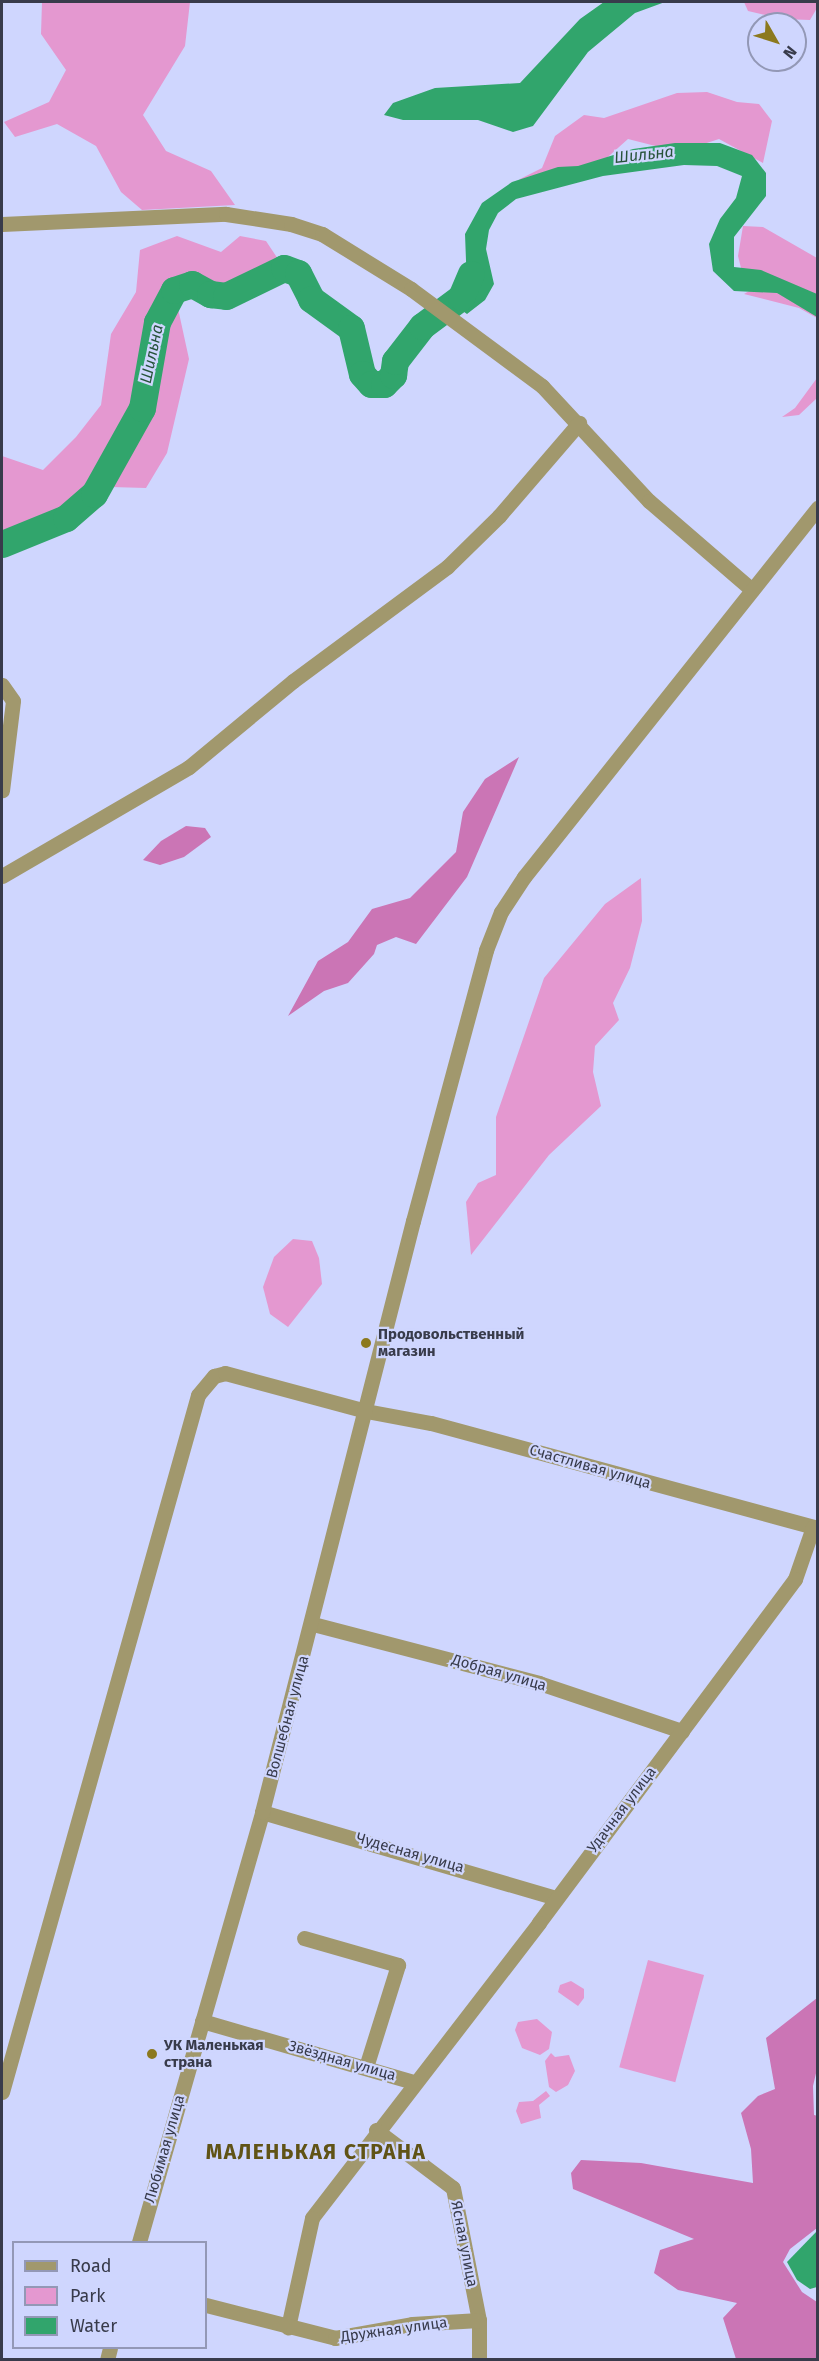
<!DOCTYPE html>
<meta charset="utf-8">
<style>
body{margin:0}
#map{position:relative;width:819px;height:2361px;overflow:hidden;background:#cfd6fe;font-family:"Fira Sans",sans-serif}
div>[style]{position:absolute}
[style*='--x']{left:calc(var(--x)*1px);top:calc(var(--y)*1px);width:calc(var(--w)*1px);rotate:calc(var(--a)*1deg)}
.green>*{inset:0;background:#e498d0;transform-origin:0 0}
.forest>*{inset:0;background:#cb75b5}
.water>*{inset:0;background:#31a56c}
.river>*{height:27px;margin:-13.5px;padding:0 13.5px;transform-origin:13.5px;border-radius:13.5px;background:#31a56c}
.minor>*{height:15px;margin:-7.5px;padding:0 7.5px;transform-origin:7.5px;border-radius:7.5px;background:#a1986d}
.dots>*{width:16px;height:16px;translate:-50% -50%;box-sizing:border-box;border:3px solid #cfd6fe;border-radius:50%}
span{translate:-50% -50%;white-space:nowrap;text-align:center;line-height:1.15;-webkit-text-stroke:4.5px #cfd6fe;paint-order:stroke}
.poi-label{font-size:15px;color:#383b4b;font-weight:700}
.left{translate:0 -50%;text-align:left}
.street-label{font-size:15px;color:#383b4b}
.water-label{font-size:16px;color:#27533a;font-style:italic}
.district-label{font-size:21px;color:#605316;font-weight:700;letter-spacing:1.5px}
.frame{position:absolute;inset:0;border:3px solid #383b4b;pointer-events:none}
.legend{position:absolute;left:12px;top:2241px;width:195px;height:108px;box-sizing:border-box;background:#cfd6fe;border:2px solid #9398b6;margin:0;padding:8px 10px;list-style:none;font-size:18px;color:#383b4b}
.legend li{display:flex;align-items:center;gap:12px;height:30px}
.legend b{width:30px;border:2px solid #9398b6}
.north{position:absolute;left:747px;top:12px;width:60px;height:60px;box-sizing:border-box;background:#cfd6fe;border:2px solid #9398b6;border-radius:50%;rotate:129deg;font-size:16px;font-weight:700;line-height:24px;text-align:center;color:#383b4b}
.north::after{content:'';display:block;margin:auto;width:21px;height:27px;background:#8c791e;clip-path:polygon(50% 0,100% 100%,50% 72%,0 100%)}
</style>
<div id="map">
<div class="green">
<i style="clip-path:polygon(42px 2px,190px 2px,185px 46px,143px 115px,166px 151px,211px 171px,235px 205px,142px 210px,121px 192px,96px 146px,57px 124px,15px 137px,4px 122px,49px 102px,66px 70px,41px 34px)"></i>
<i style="clip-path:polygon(744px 2px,817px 2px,817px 8px,810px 20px,783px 19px,748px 11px)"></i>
<i style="clip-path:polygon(707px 92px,737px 102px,759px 104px,772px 121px,763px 163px,719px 139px,679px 152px,628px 139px,591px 172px,508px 194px,520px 179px,542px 168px,555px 136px,584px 115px,604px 118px,677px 93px)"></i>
<i style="clip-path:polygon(743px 226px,763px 227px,817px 258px,817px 318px,799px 308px,744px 294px,760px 285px,742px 272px,738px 256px)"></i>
<i style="clip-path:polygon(177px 236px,221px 252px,240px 236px,266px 241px,284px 268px,226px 296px,210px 294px,192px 284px,174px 290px,189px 359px,167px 453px,146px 488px,111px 487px,94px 494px,66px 518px,2px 544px,2px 456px,43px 470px,76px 437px,101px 405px,111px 334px,136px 292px,140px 250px)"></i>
<i style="clip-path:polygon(817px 378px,817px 398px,799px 415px,782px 417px,795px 408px)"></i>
<i style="clip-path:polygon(641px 878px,642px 921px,630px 968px,613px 1003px,619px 1020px,595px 1046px,593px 1072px,601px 1106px,549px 1155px,471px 1255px,466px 1202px,478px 1183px,496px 1175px,496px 1117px,544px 978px,605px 904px)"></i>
<i style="clip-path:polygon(293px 1239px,312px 1241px,319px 1258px,322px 1284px,288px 1327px,270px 1314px,263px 1287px,274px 1257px)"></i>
<i style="left:648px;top:1960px;width:58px;height:111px;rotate:15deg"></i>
<i style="clip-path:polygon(571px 1981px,584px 1989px,584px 1998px,578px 2006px,558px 1992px,560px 1985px)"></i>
<i style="clip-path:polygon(537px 2019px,552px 2032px,549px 2049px,540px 2055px,522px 2048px,515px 2030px,518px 2022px)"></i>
<i style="clip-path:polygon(551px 2053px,555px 2057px,569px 2055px,575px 2071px,568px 2085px,556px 2092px,549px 2087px,545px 2061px)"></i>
<i style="clip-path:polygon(546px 2091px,550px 2096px,539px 2105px,541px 2118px,521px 2124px,516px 2111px,519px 2102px,533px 2101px)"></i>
</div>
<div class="forest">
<i style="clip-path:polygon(519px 757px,467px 877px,416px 944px,396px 937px,377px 945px,374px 954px,348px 983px,324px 991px,288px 1016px,318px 961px,348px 942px,372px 909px,410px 898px,456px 852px,463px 812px,485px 779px)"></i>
<i style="clip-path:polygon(186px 826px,205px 828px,211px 837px,184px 857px,160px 865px,143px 860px,161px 841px)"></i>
<i style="clip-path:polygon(817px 1998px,817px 2069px,813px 2086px,814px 2115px,818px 2116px,817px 2228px,790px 2249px,783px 2262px,802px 2292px,817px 2302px,817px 2359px,736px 2359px,723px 2318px,737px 2303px,678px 2290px,654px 2273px,660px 2250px,694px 2239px,573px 2189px,571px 2173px,581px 2160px,641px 2163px,753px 2183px,751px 2149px,741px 2113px,758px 2096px,775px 2089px,766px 2038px)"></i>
</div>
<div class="water">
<i style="clip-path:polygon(604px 2px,665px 2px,635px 13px,588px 52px,533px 126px,513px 132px,478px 120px,403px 120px,384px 115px,393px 103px,435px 88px,520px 83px,580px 19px)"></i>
<i style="clip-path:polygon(675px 143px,720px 143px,752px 155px,766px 173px,766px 196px,734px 237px,734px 267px,761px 270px,817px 294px,817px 317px,777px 293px,734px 291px,713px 271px,709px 244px,720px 219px,736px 198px,742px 176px,717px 166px,684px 165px,603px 176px,516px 199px,498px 213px,489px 230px,486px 249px,494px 284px,485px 300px,467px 314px,450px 302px,467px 287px,465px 234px,482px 203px,512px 182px,558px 167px,578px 166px,633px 149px)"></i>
<i style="clip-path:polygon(817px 2231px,817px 2287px,810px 2289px,797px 2280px,787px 2262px)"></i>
</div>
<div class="river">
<i style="--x:2;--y:544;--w:69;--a:-22.1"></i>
<i style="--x:66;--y:518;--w:37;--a:-41"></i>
<i style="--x:94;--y:494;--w:98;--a:-60.8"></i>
<i style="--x:142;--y:408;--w:87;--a:-80.1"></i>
<i style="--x:157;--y:322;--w:36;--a:-62"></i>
<i style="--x:174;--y:290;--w:19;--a:-18"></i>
<i style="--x:192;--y:284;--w:21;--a:29"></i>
<i style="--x:210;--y:294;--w:16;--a:7"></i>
<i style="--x:226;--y:296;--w:64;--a:-25.8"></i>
<i style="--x:284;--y:268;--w:15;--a:20"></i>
<i style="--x:298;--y:273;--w:29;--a:63"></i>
<i style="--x:311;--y:299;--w:49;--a:35.9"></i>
<i style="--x:351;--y:328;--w:47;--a:76.6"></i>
<i style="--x:362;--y:374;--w:13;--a:48"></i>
<i style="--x:371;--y:384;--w:13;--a:0"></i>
<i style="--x:384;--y:384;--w:13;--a:-45"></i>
<i style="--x:393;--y:375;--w:14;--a:-82"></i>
<i style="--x:395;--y:361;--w:44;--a:-52.4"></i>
<i style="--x:422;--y:326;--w:49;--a:-36.6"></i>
<i style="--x:461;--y:297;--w:25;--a:-67"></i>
</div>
<div class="minor">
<i style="--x:2;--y:224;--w:224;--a:-2.6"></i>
<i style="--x:226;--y:214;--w:66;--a:8.7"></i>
<i style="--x:291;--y:224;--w:33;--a:18"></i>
<i style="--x:322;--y:234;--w:105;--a:31.7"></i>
<i style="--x:411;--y:289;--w:163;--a:36.5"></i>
<i style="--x:542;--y:386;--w:157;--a:47.1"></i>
<i style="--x:649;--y:501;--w:136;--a:40.8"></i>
<i style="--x:2;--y:685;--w:19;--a:55"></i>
<i style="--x:13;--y:701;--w:90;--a:97"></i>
<i style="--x:2;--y:876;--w:216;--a:-30.2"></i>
<i style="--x:189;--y:767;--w:135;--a:-39.6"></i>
<i style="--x:293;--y:681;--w:192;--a:-36.5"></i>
<i style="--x:447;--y:567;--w:73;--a:-44.4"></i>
<i style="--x:499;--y:516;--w:123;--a:-49.3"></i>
<i style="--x:313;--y:1624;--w:234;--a:14.6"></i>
<i style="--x:539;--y:1683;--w:151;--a:18.6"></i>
<i style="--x:262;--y:1812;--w:306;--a:16.3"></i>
<i style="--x:304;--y:1938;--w:98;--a:16"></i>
<i style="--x:398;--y:1965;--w:107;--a:107.4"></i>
<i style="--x:202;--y:2021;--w:220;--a:16.1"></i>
<i style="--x:2;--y:2092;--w:724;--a:-74.29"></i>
<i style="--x:198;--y:1395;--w:25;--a:-50"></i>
<i style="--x:214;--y:1376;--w:11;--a:-15"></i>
<i style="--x:225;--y:1373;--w:146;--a:15.1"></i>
<i style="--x:366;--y:1411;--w:66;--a:10.5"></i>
<i style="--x:431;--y:1423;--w:396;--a:15.2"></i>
<i style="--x:813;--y:1527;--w:55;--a:109.1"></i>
<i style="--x:795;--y:1579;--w:429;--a:126.7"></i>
<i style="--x:539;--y:1923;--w:372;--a:127.6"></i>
<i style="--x:312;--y:2218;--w:112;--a:102.4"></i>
<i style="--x:376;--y:2130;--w:96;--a:37"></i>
<i style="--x:453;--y:2188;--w:135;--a:78.9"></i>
<i style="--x:479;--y:2320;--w:40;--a:90"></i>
<i style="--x:139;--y:2242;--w:447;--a:-74"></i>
<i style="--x:262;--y:1812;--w:610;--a:-75.67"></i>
<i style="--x:413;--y:1221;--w:281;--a:-74.9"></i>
<i style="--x:486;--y:950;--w:41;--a:-68.5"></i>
<i style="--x:501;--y:912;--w:42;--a:-56.7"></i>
<i style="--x:524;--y:877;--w:472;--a:-51.5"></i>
<i style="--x:206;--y:2305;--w:133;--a:14.3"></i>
<i style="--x:335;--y:2338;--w:78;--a:-10.3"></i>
<i style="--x:412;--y:2324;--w:67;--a:-3.4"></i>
<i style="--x:107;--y:2360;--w:12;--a:-76"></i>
</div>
<div class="dots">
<i style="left:366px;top:1343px;background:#8c791e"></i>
<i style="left:152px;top:2054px;background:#8c791e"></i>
</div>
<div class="poi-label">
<span class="left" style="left:378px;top:1343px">Продовольственный<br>магазин</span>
<span class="left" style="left:164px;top:2054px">УК Маленькая<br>страна</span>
</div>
<div class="street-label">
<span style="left:590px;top:1467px;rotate:16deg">Счастливая улица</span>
<span style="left:499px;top:1673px;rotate:16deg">Добрая улица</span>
<span style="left:288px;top:1717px;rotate:-75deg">Волшебная улица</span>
<span style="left:622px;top:1810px;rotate:-53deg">Удачная улица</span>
<span style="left:410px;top:1853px;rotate:16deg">Чудесная улица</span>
<span style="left:342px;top:2061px;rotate:16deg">Звёздная улица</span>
<span style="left:165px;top:2149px;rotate:-74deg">Любимая улица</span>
<span style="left:464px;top:2244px;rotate:79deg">Ясная улица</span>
<span style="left:394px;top:2330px;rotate:-8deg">Дружная улица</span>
</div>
<div class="water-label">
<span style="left:644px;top:155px;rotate:-6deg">Шильна</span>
<span style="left:152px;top:354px;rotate:-78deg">Шильна</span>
</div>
<div class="district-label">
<span style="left:316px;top:2152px">МАЛЕНЬКАЯ СТРАНА</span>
</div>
<div class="frame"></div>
<ul class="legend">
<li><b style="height:8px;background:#a1986d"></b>Road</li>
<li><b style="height:16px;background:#e498d0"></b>Park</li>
<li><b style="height:16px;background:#31a56c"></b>Water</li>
</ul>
<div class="north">N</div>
</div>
